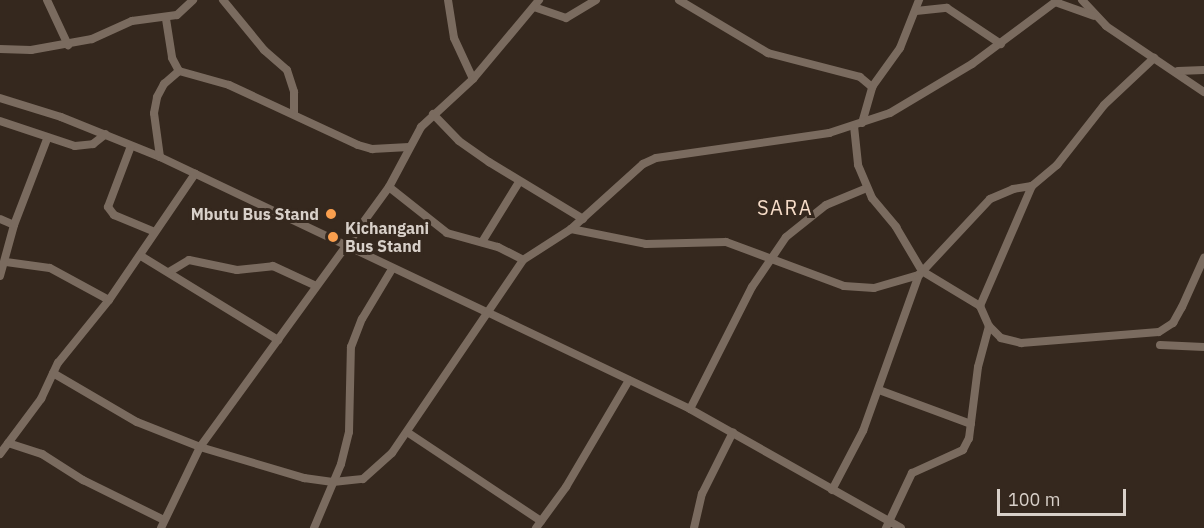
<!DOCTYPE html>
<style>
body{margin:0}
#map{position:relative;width:1204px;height:528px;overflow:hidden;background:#35281e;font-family:"IBM Plex Sans",sans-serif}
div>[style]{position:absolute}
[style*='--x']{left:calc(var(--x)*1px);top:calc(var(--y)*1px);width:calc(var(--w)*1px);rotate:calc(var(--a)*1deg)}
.minor>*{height:8px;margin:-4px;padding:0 4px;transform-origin:4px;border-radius:4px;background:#7a6b5f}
.dots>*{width:16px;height:16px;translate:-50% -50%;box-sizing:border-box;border:3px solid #35281e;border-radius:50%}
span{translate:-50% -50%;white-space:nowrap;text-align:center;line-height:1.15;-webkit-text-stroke:6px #35281e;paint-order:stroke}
.poi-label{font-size:16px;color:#d8d0c9;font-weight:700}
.right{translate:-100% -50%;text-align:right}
.left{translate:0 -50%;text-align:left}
.quarter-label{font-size:20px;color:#f6dcc8;letter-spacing:1.5px}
.scale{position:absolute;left:997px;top:489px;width:129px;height:27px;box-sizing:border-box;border:3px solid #d8d0c9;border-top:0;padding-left:8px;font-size:18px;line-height:21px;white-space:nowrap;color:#d8d0c9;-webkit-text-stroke:4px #35281e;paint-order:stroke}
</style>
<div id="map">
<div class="minor">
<i style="--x:47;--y:0;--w:50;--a:65"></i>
<i style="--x:223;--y:0;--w:65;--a:50.6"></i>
<i style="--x:264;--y:50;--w:30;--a:41"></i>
<i style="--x:287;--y:70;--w:23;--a:72"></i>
<i style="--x:294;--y:92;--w:22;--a:90"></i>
<i style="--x:448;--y:0;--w:38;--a:81"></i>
<i style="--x:454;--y:38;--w:45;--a:65.1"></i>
<i style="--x:679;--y:0;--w:104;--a:30.8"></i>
<i style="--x:768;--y:53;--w:95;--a:14.6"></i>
<i style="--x:860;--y:77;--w:16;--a:40"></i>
<i style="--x:1082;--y:0;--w:35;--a:47"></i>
<i style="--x:1106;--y:26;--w:118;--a:34"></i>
<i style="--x:1055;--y:2;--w:41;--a:19.7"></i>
<i style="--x:534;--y:7;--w:34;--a:19"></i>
<i style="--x:566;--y:18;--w:35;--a:-31"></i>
<i style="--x:916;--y:11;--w:31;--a:-6"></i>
<i style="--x:947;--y:8;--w:65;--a:33.7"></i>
<i style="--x:166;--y:19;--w:39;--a:81"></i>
<i style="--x:172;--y:58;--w:15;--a:62"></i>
<i style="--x:179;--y:71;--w:52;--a:15.6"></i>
<i style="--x:229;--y:85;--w:142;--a:24.9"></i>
<i style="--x:358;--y:145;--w:15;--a:16"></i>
<i style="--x:372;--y:149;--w:37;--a:-3"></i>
<i style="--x:0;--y:49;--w:31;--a:2"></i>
<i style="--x:31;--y:50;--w:62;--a:-10.2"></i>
<i style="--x:92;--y:39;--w:44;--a:-24.2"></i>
<i style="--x:132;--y:21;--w:45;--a:-7.6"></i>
<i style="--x:177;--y:15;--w:22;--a:-43"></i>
<i style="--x:1178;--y:71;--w:26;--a:-2"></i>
<i style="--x:0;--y:98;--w:64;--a:17.3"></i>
<i style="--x:61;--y:117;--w:107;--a:22"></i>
<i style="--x:160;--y:157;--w:364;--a:25.4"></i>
<i style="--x:489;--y:313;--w:223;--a:25.5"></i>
<i style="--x:690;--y:409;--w:242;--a:29.4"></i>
<i style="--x:433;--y:114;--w:37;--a:46"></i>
<i style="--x:459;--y:141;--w:37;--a:35"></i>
<i style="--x:489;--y:162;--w:110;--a:31.2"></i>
<i style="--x:0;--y:121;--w:79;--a:18.4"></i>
<i style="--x:75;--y:146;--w:18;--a:-6"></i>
<i style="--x:93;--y:144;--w:16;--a:-38"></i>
<i style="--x:862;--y:123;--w:37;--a:-74"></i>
<i style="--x:872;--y:87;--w:48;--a:-54.3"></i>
<i style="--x:900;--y:48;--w:52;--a:-68.4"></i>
<i style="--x:854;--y:126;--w:39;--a:84"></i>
<i style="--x:858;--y:165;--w:36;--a:67"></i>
<i style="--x:872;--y:198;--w:38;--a:50"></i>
<i style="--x:896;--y:227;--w:51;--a:59.4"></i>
<i style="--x:922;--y:271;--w:68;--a:31.1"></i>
<i style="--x:980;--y:306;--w:22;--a:66"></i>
<i style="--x:989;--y:326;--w:42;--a:105"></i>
<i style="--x:978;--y:367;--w:72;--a:97.2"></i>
<i style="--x:969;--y:438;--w:13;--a:117"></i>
<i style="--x:963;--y:450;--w:56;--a:155.7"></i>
<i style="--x:912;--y:473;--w:61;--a:115.3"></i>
<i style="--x:131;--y:146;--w:65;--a:110.7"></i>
<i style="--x:108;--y:207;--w:10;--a:53"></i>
<i style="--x:114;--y:215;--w:44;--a:22.5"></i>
<i style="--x:160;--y:157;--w:44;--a:-97.8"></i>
<i style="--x:154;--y:113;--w:16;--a:-79"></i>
<i style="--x:157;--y:97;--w:15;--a:-62"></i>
<i style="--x:164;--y:84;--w:20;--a:-41"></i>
<i style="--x:389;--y:187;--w:74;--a:38.4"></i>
<i style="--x:447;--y:233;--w:53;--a:15.4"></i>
<i style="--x:498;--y:247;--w:28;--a:27"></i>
<i style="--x:0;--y:219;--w:15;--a:23"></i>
<i style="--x:571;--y:229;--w:76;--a:11.3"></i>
<i style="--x:646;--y:244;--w:80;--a:-1.4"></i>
<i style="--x:726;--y:242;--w:126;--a:20.4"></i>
<i style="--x:844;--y:286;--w:30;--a:4"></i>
<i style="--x:874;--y:288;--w:47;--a:-16.1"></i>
<i style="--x:482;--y:242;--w:70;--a:-58.3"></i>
<i style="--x:141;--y:256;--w:161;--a:31.5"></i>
<i style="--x:6;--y:262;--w:44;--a:7.8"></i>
<i style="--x:50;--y:268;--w:67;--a:28.5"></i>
<i style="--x:169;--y:272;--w:23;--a:-31"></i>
<i style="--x:189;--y:260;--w:49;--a:11.8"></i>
<i style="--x:237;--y:270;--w:36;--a:-6"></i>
<i style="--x:273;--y:266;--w:45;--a:24.9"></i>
<i style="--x:0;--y:276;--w:53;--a:-74.6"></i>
<i style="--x:14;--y:225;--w:92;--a:-69"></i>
<i style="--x:980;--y:306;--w:131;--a:-66.6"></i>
<i style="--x:1032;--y:186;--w:33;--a:-40"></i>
<i style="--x:1057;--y:165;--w:76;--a:-51.9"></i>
<i style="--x:1104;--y:105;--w:69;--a:-43.2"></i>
<i style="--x:989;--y:326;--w:17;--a:45"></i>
<i style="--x:1001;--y:338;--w:21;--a:14"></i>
<i style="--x:1021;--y:343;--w:138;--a:-4.6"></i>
<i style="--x:1159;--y:332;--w:17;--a:-33"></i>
<i style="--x:1173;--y:323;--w:18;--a:-61"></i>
<i style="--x:1182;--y:307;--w:54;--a:-65.8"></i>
<i style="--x:1160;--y:345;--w:44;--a:2.6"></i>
<i style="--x:53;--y:373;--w:97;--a:30.3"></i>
<i style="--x:137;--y:422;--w:68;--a:21.6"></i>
<i style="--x:200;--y:447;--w:109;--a:16.6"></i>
<i style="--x:304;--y:478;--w:29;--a:8"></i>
<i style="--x:333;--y:482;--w:30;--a:-6"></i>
<i style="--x:363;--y:479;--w:39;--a:-42"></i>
<i style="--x:392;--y:453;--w:233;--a:-55.8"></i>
<i style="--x:523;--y:260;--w:57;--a:-32.9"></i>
<i style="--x:571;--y:229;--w:97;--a:-42.1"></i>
<i style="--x:643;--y:164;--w:14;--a:-25"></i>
<i style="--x:656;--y:158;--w:175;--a:-8.2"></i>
<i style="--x:829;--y:133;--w:64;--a:-18.2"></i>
<i style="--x:890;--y:113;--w:96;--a:-30.9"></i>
<i style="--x:972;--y:64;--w:107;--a:-36.7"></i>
<i style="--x:879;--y:390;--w:98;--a:20.3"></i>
<i style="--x:690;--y:409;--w:137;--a:-63.1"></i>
<i style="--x:752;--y:287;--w:60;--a:-55.8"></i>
<i style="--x:786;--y:237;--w:51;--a:-38.7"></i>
<i style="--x:826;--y:205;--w:44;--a:-22.5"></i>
<i style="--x:407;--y:432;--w:161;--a:33.6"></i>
<i style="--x:8;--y:443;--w:36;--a:18"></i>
<i style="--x:42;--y:454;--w:49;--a:32.4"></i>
<i style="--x:83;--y:480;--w:90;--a:26.3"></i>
<i style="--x:0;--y:454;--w:69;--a:-53.3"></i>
<i style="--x:41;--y:399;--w:40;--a:-65"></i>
<i style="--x:58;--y:363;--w:81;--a:-51"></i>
<i style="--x:109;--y:300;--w:153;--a:-55.7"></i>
<i style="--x:832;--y:490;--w:67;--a:-62.3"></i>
<i style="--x:863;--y:431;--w:166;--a:-70.3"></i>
<i style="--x:919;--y:275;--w:104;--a:-46.9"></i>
<i style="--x:990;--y:199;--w:25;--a:-23"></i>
<i style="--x:1013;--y:189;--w:19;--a:-9"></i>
<i style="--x:161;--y:528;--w:90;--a:-64.3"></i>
<i style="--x:200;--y:447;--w:321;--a:-54"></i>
<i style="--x:389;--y:187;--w:68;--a:-61.9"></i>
<i style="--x:421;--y:127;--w:71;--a:-42.7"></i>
<i style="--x:473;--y:79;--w:103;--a:-50.1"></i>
<i style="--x:314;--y:528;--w:69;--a:-67.1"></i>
<i style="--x:341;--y:464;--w:33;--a:-76"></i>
<i style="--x:349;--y:432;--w:85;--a:-88.7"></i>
<i style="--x:351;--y:347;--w:30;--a:-69"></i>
<i style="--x:362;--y:319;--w:58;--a:-59"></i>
<i style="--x:536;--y:528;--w:51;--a:-53.8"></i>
<i style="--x:566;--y:487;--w:124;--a:-59.5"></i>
<i style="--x:694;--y:528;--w:35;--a:-77"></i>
<i style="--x:702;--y:494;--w:69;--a:-63.4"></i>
</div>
<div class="dots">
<i style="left:331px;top:214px;background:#fa9f4e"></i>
<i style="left:333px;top:237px;background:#fa9f4e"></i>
</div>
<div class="poi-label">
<span class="right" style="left:319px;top:214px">Mbutu Bus Stand</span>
<span class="left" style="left:345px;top:237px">Kichangani<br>Bus Stand</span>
</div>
<div class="quarter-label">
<span style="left:785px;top:207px">SARA</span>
</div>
<div class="scale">100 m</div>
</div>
